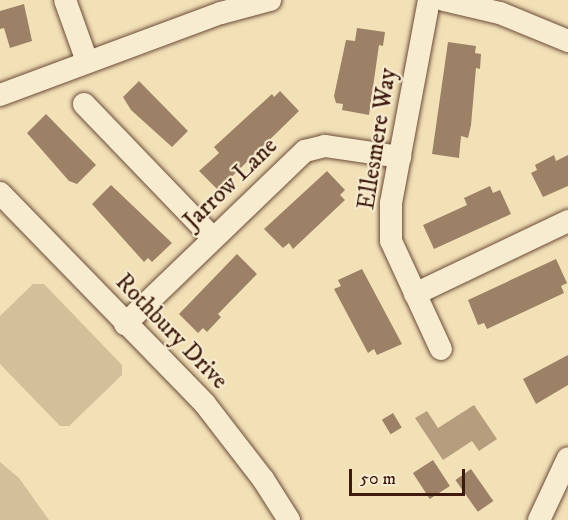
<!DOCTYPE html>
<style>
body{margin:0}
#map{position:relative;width:568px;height:520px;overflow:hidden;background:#f2e0b7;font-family:"IM FELL DW Pica",serif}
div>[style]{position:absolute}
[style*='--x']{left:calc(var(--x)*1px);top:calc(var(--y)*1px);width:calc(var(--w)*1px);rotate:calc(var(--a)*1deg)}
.green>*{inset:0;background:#d3bf9a}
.water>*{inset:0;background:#b59d7e}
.building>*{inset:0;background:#9c8166;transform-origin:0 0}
.roads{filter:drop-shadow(0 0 2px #6b4c38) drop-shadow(0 0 2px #6b4c38)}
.minor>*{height:22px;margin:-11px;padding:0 11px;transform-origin:11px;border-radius:11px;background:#f7ebd0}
span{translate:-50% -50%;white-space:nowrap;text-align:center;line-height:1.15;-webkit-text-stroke:4.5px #f7ebd0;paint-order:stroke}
.street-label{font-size:24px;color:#3e1b0e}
.scale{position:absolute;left:349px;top:469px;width:116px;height:27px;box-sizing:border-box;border:3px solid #3e1b0e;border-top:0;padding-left:8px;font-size:18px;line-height:21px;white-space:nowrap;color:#3e1b0e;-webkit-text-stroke:4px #f7ebd0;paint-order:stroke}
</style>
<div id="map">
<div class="green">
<i style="clip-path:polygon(33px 284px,44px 284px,122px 365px,122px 375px,69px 426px,60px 426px,0 364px,0 316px)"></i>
<i style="clip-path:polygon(0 462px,19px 478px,49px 520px,0 520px)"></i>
</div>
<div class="water">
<i style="clip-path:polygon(474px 405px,497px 439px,479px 451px,472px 441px,443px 460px,415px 418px,427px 411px,438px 428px)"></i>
</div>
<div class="building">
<i style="clip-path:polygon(24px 4px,32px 41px,10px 48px,4px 28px,0 29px,0 11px)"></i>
<i style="clip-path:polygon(357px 28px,385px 32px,383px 46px,379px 45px,369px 115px,342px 110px,343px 104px,336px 103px,334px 96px,346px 40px,355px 41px)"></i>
<i style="clip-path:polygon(448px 42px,476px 46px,475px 53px,481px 54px,480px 69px,476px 68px,471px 125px,468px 138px,461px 136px,459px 158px,432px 154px)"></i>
<i style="clip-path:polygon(139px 81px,188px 131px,172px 147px,131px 110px,123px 97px)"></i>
<i style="clip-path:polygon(280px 91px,299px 111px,218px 190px,199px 171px,219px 153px,214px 147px,272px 94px,274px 97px)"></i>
<i style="clip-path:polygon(46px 114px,96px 165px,77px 184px,69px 181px,27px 133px)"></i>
<i style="clip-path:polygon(554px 155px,556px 161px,568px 155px,568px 186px,543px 197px,531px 173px,537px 170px,535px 165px)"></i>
<i style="clip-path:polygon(327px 171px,345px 190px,340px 195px,345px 200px,293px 249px,289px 243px,283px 248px,264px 229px)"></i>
<i style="clip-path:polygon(111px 185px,172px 243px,152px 262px,148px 258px,144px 262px,92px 204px)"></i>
<i style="clip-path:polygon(490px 186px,493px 193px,500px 190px,511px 214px,434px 249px,423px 225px,467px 205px,464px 198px)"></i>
<i style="clip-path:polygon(237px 254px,257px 274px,218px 314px,221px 317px,207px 332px,203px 328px,198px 333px,179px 314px)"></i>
<i style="clip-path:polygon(556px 259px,567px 283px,561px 286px,564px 293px,487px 329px,484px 323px,478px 325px,468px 300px)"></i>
<i style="clip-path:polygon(362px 269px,402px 344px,377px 355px,374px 349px,368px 353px,334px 289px,341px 286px,338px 280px)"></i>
<i style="clip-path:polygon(568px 355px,568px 385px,536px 404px,523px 379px)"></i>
<i style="left:393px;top:413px;width:17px;height:13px;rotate:59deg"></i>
<i style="left:433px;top:460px;width:31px;height:24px;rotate:57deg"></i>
<i style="left:471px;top:469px;width:39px;height:19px;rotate:55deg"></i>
</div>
<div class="roads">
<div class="minor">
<i style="--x:65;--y:0;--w:65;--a:70.2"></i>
<i style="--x:429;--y:0;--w:207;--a:100.6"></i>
<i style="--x:391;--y:203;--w:38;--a:90"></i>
<i style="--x:391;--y:241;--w:119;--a:65.2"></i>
<i style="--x:444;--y:0;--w:57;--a:13.1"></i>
<i style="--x:500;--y:13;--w:74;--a:22.4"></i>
<i style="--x:0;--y:95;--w:236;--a:-20.4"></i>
<i style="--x:221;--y:13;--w:51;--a:-14.9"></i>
<i style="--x:84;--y:104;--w:186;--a:46.1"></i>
<i style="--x:0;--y:193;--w:294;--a:45.8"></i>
<i style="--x:205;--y:404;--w:95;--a:52.3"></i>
<i style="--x:263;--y:479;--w:49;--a:57.6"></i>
<i style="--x:415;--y:294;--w:170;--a:-25.5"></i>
<i style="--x:125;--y:324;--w:250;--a:-43.9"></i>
<i style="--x:305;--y:151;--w:21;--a:-14"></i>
<i style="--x:325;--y:146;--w:76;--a:8.3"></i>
<i style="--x:539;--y:520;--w:68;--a:-64.9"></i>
</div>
</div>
<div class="street-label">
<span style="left:378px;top:139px;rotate:-81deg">Ellesmere Way</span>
<span style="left:231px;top:184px;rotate:-44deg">Jarrow Lane</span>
<span style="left:171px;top:332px;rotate:46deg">Rothbury Drive</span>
</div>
<div class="scale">50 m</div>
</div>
